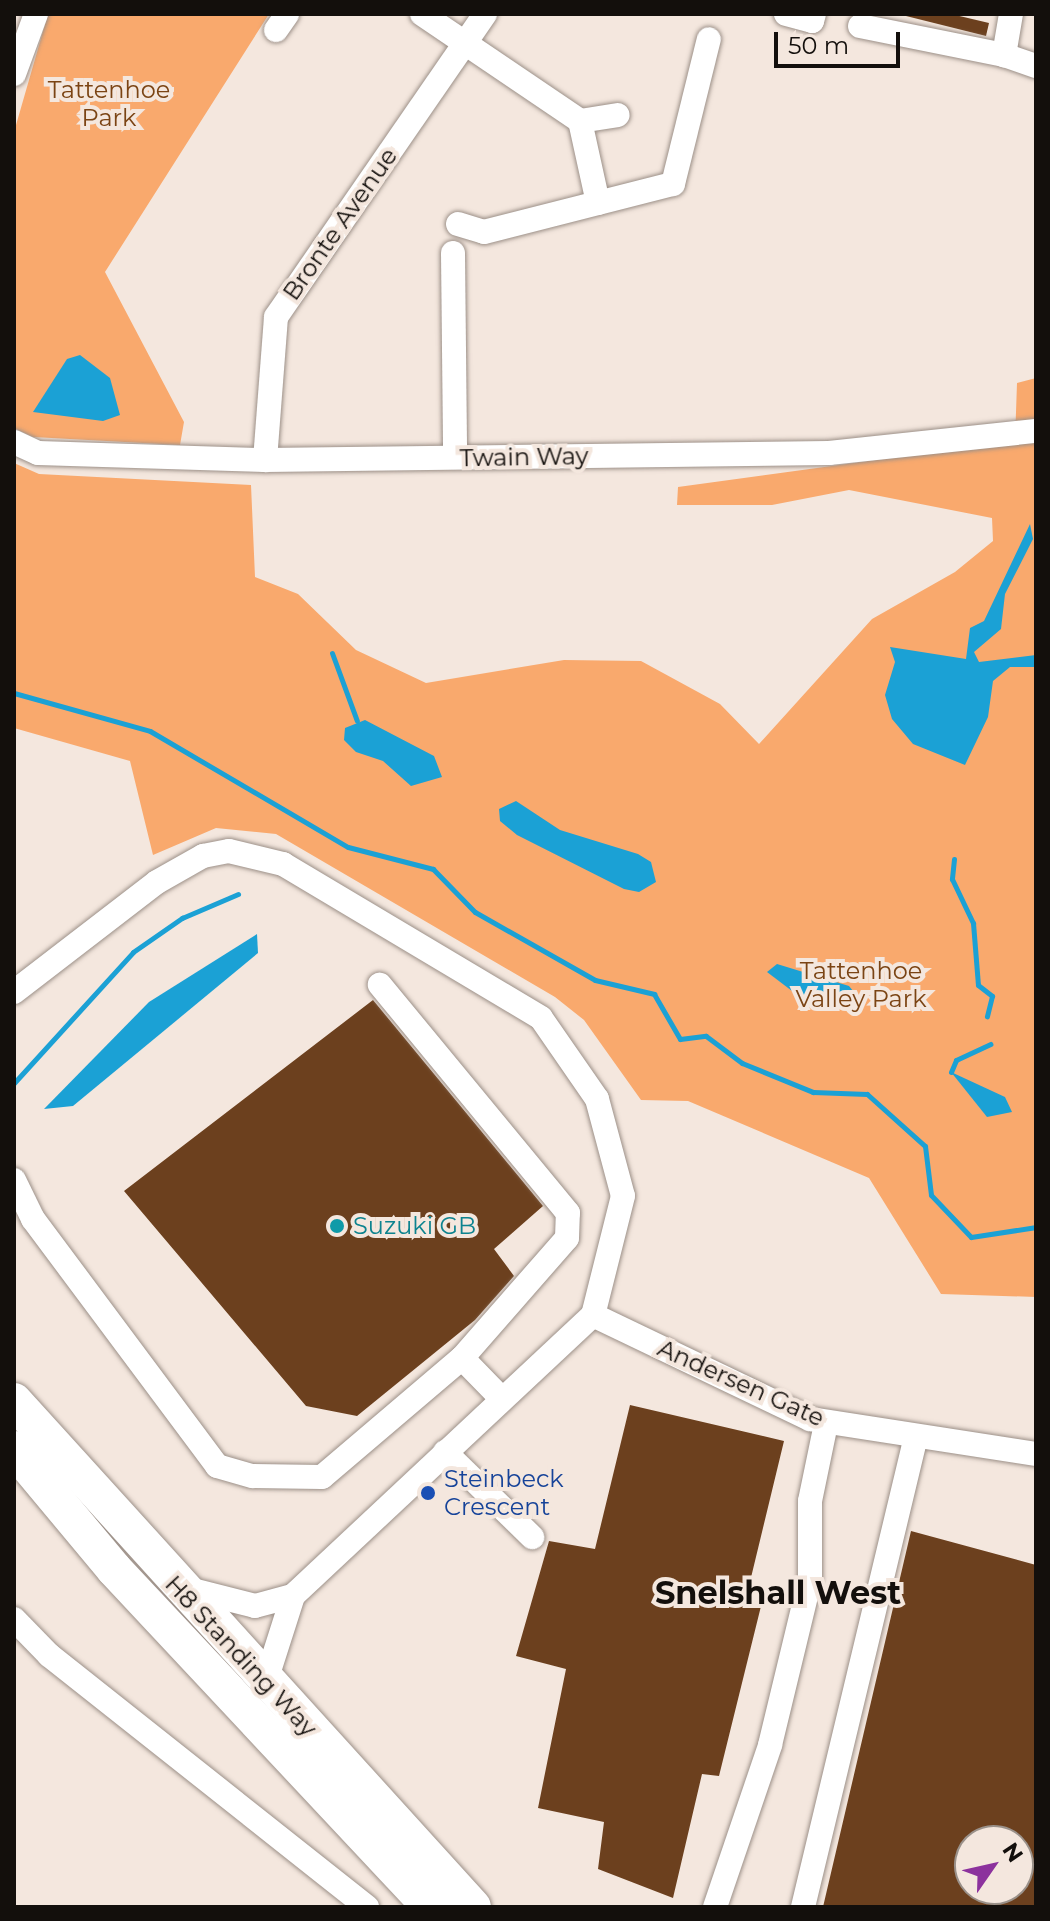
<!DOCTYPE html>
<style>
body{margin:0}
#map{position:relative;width:1050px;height:1921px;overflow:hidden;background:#f4e7de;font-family:Montserrat,sans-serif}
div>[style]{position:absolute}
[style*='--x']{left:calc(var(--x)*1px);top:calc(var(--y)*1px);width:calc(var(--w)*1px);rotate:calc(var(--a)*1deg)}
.green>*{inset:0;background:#f9a96d}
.water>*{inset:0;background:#1ba1d5}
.stream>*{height:5px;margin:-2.5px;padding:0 2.5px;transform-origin:2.5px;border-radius:2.5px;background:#1ba1d5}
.building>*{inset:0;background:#6c401e}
.roads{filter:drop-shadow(0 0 2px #9c9088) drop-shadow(0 0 2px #9c9088)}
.minor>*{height:24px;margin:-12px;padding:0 12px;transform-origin:12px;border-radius:12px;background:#fff}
.highway>*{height:36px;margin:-18px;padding:0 18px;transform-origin:18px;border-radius:18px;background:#fff}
.dots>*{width:22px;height:22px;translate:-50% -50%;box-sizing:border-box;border:4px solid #f4e7de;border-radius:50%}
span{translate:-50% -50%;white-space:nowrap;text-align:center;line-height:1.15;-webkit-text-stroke:8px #f4e7de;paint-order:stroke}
.park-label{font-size:24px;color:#7b4414}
.street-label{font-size:24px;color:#130f0c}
.culture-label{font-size:24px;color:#0d838f}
.left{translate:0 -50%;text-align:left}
.transit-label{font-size:24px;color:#164399}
.district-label{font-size:32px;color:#130f0c;font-weight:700}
.frame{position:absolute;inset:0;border:16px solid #130f0c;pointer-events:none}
.north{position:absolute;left:954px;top:1825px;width:80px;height:80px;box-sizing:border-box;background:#f4e7de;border:2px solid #9a918a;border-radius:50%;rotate:56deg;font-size:22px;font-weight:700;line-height:32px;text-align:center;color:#130f0c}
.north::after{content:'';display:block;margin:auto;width:28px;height:36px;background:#8c329d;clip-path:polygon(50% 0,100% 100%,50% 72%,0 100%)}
.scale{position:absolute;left:774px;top:32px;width:126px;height:36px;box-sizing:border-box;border:4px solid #130f0c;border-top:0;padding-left:10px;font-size:24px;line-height:28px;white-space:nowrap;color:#130f0c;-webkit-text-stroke:6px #f4e7de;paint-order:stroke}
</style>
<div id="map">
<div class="green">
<i style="clip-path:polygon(48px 14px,269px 14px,105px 272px,184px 422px,180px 445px,33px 437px,14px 428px,14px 132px)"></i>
<i style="clip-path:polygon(1036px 378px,1036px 1297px,941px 1294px,869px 1178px,688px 1101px,641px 1100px,584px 1020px,555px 997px,276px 834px,216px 828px,153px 855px,130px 761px,14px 728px,14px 463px,39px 474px,251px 485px,255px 577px,298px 594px,356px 650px,426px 683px,564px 660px,641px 661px,720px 704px,759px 744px,872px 619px,955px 572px,993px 541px,992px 518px,849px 490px,772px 505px,677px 505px,678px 487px,1015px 441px,1017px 383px)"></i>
</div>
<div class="water">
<i style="clip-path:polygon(80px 355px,110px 378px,120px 415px,103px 421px,33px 412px,67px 359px)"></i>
<i style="clip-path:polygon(1030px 524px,1033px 539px,1005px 594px,1001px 629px,974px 652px,979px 662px,1036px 655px,1036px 667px,1010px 667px,993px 681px,988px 717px,965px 765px,913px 744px,892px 719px,885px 695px,895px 662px,890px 647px,966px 659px,970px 628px,984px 621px)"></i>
<i style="clip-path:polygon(365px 720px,434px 756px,442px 777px,411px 786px,383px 761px,356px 752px,344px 740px,345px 728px)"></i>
<i style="clip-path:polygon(516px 801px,560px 830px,638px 854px,651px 862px,656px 882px,639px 892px,624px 889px,517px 835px,500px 821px,499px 809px)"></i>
<i style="clip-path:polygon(257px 934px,258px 953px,165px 1030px,73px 1106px,44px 1109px,149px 1002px)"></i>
<i style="clip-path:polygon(777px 964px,849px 986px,858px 997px,834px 1004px,796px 994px,767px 972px)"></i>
<i style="clip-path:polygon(951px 1072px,1005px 1097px,1012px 1112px,987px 1117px)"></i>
</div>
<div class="stream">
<i style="--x:332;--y:653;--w:72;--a:69.8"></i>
<i style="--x:14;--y:693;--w:141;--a:15.6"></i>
<i style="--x:150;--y:731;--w:229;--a:30.4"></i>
<i style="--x:348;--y:847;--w:88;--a:14.5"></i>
<i style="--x:433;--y:869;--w:60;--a:45.7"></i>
<i style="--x:475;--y:912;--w:138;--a:29.5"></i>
<i style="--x:595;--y:980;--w:61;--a:13.3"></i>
<i style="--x:654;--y:994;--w:52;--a:60"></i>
<i style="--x:680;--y:1039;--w:26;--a:-7"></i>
<i style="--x:706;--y:1036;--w:45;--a:36.9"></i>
<i style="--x:742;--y:1063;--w:77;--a:22.2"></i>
<i style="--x:813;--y:1092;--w:54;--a:2.1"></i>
<i style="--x:867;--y:1094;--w:78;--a:41.9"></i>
<i style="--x:925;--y:1146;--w:49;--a:83"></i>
<i style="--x:931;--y:1195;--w:58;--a:46.4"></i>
<i style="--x:971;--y:1237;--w:66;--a:-8.7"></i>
<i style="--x:954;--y:859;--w:20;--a:96"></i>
<i style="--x:952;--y:879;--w:49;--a:64.5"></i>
<i style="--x:973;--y:923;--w:62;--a:85.4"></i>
<i style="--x:978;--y:985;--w:18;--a:38"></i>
<i style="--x:992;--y:996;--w:21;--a:104"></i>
<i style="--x:951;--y:1072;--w:13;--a:-67"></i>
<i style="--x:956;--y:1060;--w:38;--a:-25"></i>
<i style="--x:14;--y:1083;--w:177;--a:-47.7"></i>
<i style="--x:133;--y:952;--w:60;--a:-34.8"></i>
<i style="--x:182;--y:918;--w:61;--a:-23.2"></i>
</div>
<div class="building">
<i style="clip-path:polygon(898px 14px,951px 14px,989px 23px,986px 36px)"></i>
<i style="clip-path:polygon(373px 1000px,543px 1206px,494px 1249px,514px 1276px,475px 1320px,357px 1416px,306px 1406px,124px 1191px)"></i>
<i style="clip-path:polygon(630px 1405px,784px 1441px,748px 1590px,764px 1594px,719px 1776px,702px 1774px,673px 1898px,598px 1869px,604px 1822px,538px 1808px,566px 1669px,516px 1656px,549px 1541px,595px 1549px)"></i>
<i style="clip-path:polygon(evenodd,911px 1531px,1036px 1565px,1036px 1907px,823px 1907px,911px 1531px,970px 1841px,1018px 1841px,1018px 1889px,970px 1889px,970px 1841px)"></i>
</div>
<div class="roads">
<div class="minor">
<i style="--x:422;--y:14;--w:191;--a:34.1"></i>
<i style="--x:580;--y:121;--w:84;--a:77.6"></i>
<i style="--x:786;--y:14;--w:27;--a:15"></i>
<i style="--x:812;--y:21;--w:7;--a:-74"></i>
<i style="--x:1011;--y:14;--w:42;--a:99.7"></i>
<i style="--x:1004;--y:55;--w:34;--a:19"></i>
<i style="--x:860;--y:26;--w:147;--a:11.4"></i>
<i style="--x:276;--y:30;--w:19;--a:-55"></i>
<i style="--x:14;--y:74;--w:64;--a:-69.9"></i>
<i style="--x:580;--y:121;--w:38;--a:-9"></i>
<i style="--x:458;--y:224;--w:27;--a:17"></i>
<i style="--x:484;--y:232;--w:195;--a:-14.3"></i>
<i style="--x:673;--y:184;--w:149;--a:-76.1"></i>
<i style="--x:453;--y:253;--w:204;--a:89.4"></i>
<i style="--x:14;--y:442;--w:26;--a:25"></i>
<i style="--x:38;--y:453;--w:227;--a:1.8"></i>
<i style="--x:265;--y:460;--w:564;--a:-0.71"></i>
<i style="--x:829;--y:453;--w:208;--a:-6.1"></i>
<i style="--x:265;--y:460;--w:143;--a:-85.6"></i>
<i style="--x:276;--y:317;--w:368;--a:-55.4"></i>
<i style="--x:14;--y:992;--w:180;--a:-37.6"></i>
<i style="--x:157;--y:882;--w:53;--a:-29.5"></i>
<i style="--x:203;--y:856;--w:26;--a:-11"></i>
<i style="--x:229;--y:851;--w:56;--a:13.5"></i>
<i style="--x:283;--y:864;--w:300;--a:30.8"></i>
<i style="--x:541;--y:1018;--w:98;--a:55.3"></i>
<i style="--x:597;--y:1099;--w:100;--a:75"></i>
<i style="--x:623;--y:1196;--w:123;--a:104.1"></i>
<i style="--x:593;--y:1315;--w:411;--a:136.9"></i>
<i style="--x:293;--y:1596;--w:92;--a:107.7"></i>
<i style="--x:14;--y:1180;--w:43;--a:64"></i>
<i style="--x:33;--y:1219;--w:308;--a:53.3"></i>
<i style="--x:217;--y:1466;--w:37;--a:16"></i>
<i style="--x:253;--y:1476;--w:69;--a:0.8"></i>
<i style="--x:322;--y:1477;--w:184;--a:-40.4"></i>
<i style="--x:462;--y:1358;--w:159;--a:-48.8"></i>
<i style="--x:567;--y:1238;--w:25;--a:-88"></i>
<i style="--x:568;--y:1213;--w:296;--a:-129.5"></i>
<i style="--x:593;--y:1315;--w:241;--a:25.6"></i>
<i style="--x:810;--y:1419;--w:229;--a:8.8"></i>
<i style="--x:462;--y:1358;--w:57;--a:45.7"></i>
<i style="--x:445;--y:1452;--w:122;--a:44.3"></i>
<i style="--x:188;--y:1589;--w:69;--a:14.2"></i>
<i style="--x:255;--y:1606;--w:39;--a:-15"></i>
<i style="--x:14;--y:1619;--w:50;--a:45.8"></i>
<i style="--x:49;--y:1655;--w:406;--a:38.4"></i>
<i style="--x:715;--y:1907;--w:171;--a:-71.2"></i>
<i style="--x:770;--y:1745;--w:170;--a:-76.4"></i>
<i style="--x:810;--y:1580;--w:79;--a:-90"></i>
<i style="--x:810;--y:1501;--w:79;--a:-78.3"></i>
<i style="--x:803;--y:1907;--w:480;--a:-76.5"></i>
</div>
<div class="highway">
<i style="--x:14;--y:1401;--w:683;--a:47.79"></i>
<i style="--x:14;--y:1449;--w:156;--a:50.2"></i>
<i style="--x:114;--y:1569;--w:463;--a:46.9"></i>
</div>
</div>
<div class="dots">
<i style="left:337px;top:1226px;background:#0f9aa8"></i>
<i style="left:428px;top:1493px;background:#1a4fb4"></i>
</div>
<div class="park-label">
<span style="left:109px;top:104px">Tattenhoe<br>Park</span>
<span style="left:861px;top:985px">Tattenhoe<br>Valley Park</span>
</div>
<div class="street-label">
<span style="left:340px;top:224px;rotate:-55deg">Bronte Avenue</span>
<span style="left:524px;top:457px;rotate:-1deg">Twain Way</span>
<span style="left:741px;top:1383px;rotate:24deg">Andersen Gate</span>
<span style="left:241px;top:1656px;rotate:47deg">H8 Standing Way</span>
</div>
<div class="culture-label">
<span class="left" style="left:353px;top:1226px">Suzuki GB</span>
</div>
<div class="transit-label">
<span class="left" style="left:444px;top:1493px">Steinbeck<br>Crescent</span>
</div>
<div class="district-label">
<span style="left:778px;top:1593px">Snelshall West</span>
</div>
<div class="frame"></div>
<div class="north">N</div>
<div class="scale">50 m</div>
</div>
